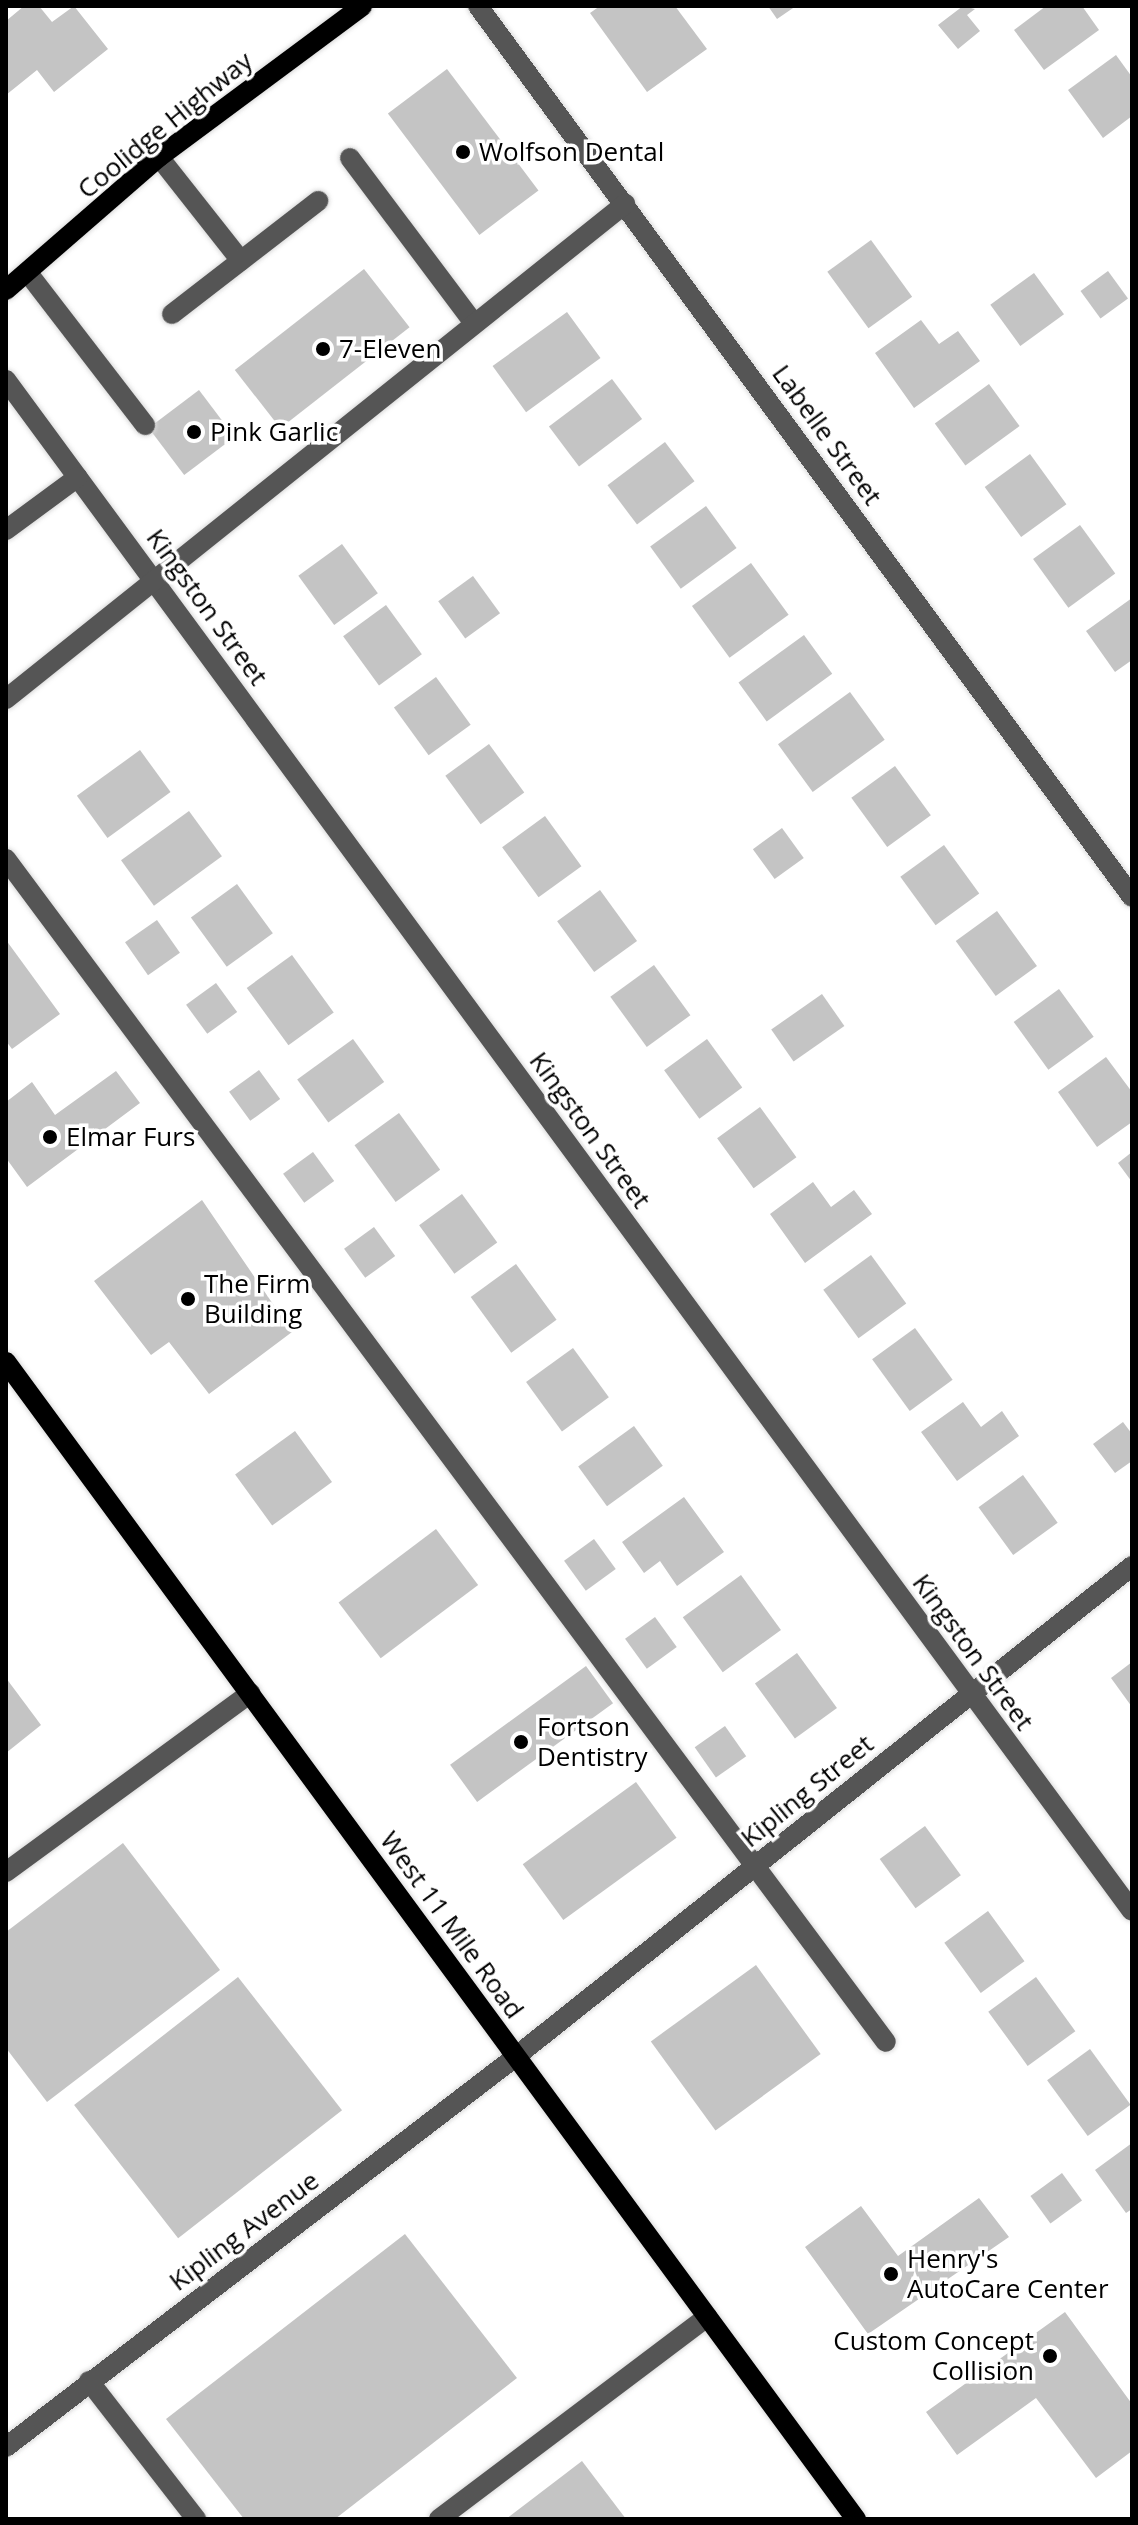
<!DOCTYPE html>
<style>
body{margin:0}
#map{position:relative;width:1138px;height:2525px;overflow:hidden;background:#fff;font-family:"Open Sans",sans-serif}
div>[style]{position:absolute}
[style*='--x']{left:calc(var(--x)*1px);top:calc(var(--y)*1px);width:calc(var(--w)*1px);rotate:calc(var(--a)*1deg)}
.building>*{inset:0;background:#c4c4c4;transform-origin:0 0}
.roads{filter:drop-shadow(0 0 2px #dbdbdb) drop-shadow(0 0 2px #dbdbdb)}
.minor>*{height:20px;margin:-10px;padding:0 10px;transform-origin:10px;border-radius:10px;background:#555}
.major>*{height:20px;margin:-10px;padding:0 10px;transform-origin:10px;border-radius:10px;background:#000}
.dots>*{width:22px;height:22px;translate:-50% -50%;box-sizing:border-box;border:4px solid #fff;border-radius:50%}
span{translate:-50% -50%;white-space:nowrap;text-align:center;line-height:1.15;-webkit-text-stroke:7px #fff;paint-order:stroke}
.street-label{font-size:26px;color:#000}
.poi-label{font-size:26px;color:#000}
.left{translate:0 -50%;text-align:left}
.right{translate:-100% -50%;text-align:right}
.frame{position:absolute;inset:0;border:8px solid #000;pointer-events:none}
</style>
<div id="map">
<div class="building">
<i style="clip-path:polygon(24px 6px,39px 6px,52px 22px,74px 6px,108px 49px,54px 92px,37px 70px,6px 95px,6px 21px)"></i>
<i style="clip-path:polygon(600px 6px,675px 6px,707px 49px,647px 92px,590px 13px)"></i>
<i style="clip-path:polygon(768px 6px,796px 6px,777px 19px)"></i>
<i style="clip-path:polygon(963px 6px,975px 9px,967px 15px,980px 31px,958px 49px,938px 25px)"></i>
<i style="clip-path:polygon(1046px 6px,1082px 6px,1099px 30px,1044px 70px,1014px 30px)"></i>
<i style="clip-path:polygon(1116px 55px,1132px 77px,1132px 116px,1103px 138px,1068px 90px)"></i>
<i style="left:447px;top:69px;width:152px;height:74px;rotate:53deg"></i>
<i style="left:871px;top:240px;width:70px;height:54px;rotate:54deg"></i>
<i style="left:364px;top:269px;width:74px;height:164px;rotate:52deg"></i>
<i style="left:1108px;top:271px;width:34px;height:34px;rotate:54deg"></i>
<i style="left:1034px;top:273px;width:51px;height:54px;rotate:54deg"></i>
<i style="left:567px;top:312px;width:57px;height:92px;rotate:54deg"></i>
<i style="clip-path:polygon(921px 320px,939px 344px,958px 331px,980px 361px,914px 408px,875px 353px)"></i>
<i style="left:612px;top:379px;width:50px;height:79px;rotate:53deg"></i>
<i style="left:989px;top:384px;width:52px;height:67px;rotate:54deg"></i>
<i style="left:199px;top:390px;width:59px;height:63px;rotate:53deg"></i>
<i style="left:665px;top:442px;width:49px;height:72px;rotate:53deg"></i>
<i style="left:1030px;top:454px;width:62px;height:56px;rotate:54deg"></i>
<i style="left:706px;top:506px;width:52px;height:69px;rotate:54deg"></i>
<i style="left:1080px;top:525px;width:60px;height:58px;rotate:54deg"></i>
<i style="left:342px;top:544px;width:61px;height:54px;rotate:54deg"></i>
<i style="left:751px;top:563px;width:64px;height:73px;rotate:54deg"></i>
<i style="left:473px;top:576px;width:46px;height:43px;rotate:54deg"></i>
<i style="clip-path:polygon(1132px 598px,1132px 660px,1115px 672px,1086px 631px)"></i>
<i style="left:386px;top:605px;width:61px;height:53px;rotate:54deg"></i>
<i style="left:804px;top:635px;width:48px;height:81px;rotate:54deg"></i>
<i style="left:436px;top:677px;width:59px;height:52px;rotate:54deg"></i>
<i style="left:850px;top:692px;width:59px;height:89px;rotate:54deg"></i>
<i style="left:489px;top:744px;width:60px;height:54px;rotate:54deg"></i>
<i style="left:140px;top:750px;width:52px;height:78px;rotate:54deg"></i>
<i style="left:895px;top:766px;width:61px;height:54px;rotate:54deg"></i>
<i style="left:189px;top:811px;width:56px;height:84px;rotate:54deg"></i>
<i style="left:545px;top:816px;width:62px;height:53px;rotate:54deg"></i>
<i style="left:782px;top:828px;width:37px;height:36px;rotate:54deg"></i>
<i style="left:944px;top:845px;width:60px;height:54px;rotate:54deg"></i>
<i style="left:237px;top:884px;width:61px;height:57px;rotate:54deg"></i>
<i style="left:600px;top:890px;width:63px;height:53px;rotate:54deg"></i>
<i style="left:997px;top:911px;width:68px;height:51px;rotate:54deg"></i>
<i style="left:157px;top:920px;width:40px;height:39px;rotate:55deg"></i>
<i style="clip-path:polygon(6px 940px,60px 1014px,12px 1049px,6px 1041px)"></i>
<i style="left:292px;top:955px;width:71px;height:56px;rotate:54deg"></i>
<i style="left:654px;top:965px;width:62px;height:54px;rotate:54deg"></i>
<i style="left:216px;top:983px;width:36px;height:37px;rotate:54deg"></i>
<i style="left:1059px;top:989px;width:59px;height:56px;rotate:54deg"></i>
<i style="left:822px;top:994px;width:39px;height:62px;rotate:55deg"></i>
<i style="left:353px;top:1039px;width:53px;height:69px;rotate:54deg"></i>
<i style="left:707px;top:1039px;width:60px;height:53px;rotate:54deg"></i>
<i style="clip-path:polygon(1106px 1057px,1132px 1092px,1132px 1122px,1097px 1147px,1058px 1092px)"></i>
<i style="left:259px;top:1070px;width:36px;height:37px;rotate:54deg"></i>
<i style="clip-path:polygon(116px 1071px,140px 1103px,27px 1187px,6px 1158px,6px 1102px,32px 1082px,55px 1115px)"></i>
<i style="left:760px;top:1107px;width:62px;height:53px;rotate:54deg"></i>
<i style="left:399px;top:1113px;width:70px;height:55px;rotate:54deg"></i>
<i style="left:313px;top:1152px;width:36px;height:37px;rotate:54deg"></i>
<i style="clip-path:polygon(1132px 1152px,1132px 1182px,1118px 1163px)"></i>
<i style="clip-path:polygon(813px 1182px,831px 1207px,854px 1190px,872px 1214px,805px 1263px,770px 1214px)"></i>
<i style="left:462px;top:1194px;width:60px;height:53px;rotate:54deg"></i>
<i style="clip-path:polygon(202px 1200px,292px 1332px,209px 1394px,169px 1342px,151px 1355px,94px 1281px)"></i>
<i style="left:374px;top:1227px;width:36px;height:37px;rotate:54deg"></i>
<i style="left:871px;top:1255px;width:60px;height:59px;rotate:54deg"></i>
<i style="left:516px;top:1264px;width:69px;height:56px;rotate:54deg"></i>
<i style="left:915px;top:1328px;width:64px;height:53px;rotate:54deg"></i>
<i style="left:573px;top:1348px;width:61px;height:58px;rotate:54deg"></i>
<i style="clip-path:polygon(963px 1402px,981px 1427px,1002px 1411px,1019px 1436px,957px 1481px,921px 1432px)"></i>
<i style="clip-path:polygon(1123px 1422px,1132px 1434px,1132px 1461px,1115px 1473px,1093px 1444px)"></i>
<i style="left:634px;top:1426px;width:49px;height:69px;rotate:54deg"></i>
<i style="left:295px;top:1431px;width:63px;height:74px;rotate:54deg"></i>
<i style="left:1023px;top:1475px;width:59px;height:55px;rotate:54deg"></i>
<i style="clip-path:polygon(684px 1497px,724px 1552px,677px 1586px,660px 1561px,644px 1573px,622px 1542px)"></i>
<i style="left:436px;top:1529px;width:70px;height:122px;rotate:53deg"></i>
<i style="left:594px;top:1539px;width:37px;height:37px;rotate:54deg"></i>
<i style="left:741px;top:1575px;width:68px;height:72px;rotate:54deg"></i>
<i style="left:655px;top:1617px;width:37px;height:37px;rotate:54deg"></i>
<i style="left:797px;top:1653px;width:68px;height:52px;rotate:54deg"></i>
<i style="clip-path:polygon(1132px 1662px,1132px 1707px,1111px 1678px)"></i>
<i style="left:586px;top:1666px;width:46px;height:168px;rotate:54deg"></i>
<i style="clip-path:polygon(6px 1678px,41px 1725px,6px 1753px)"></i>
<i style="left:725px;top:1726px;width:37px;height:37px;rotate:55deg"></i>
<i style="left:636px;top:1782px;width:69px;height:140px;rotate:54deg"></i>
<i style="left:925px;top:1826px;width:61px;height:56px;rotate:54deg"></i>
<i style="clip-path:polygon(123px 1843px,220px 1970px,47px 2102px,6px 2048px,6px 1932px)"></i>
<i style="left:988px;top:1911px;width:62px;height:54px;rotate:54deg"></i>
<i style="left:756px;top:1965px;width:110px;height:130px;rotate:54deg"></i>
<i style="left:238px;top:1977px;width:169px;height:208px;rotate:52deg"></i>
<i style="left:1036px;top:1977px;width:67px;height:59px;rotate:54deg"></i>
<i style="left:1090px;top:2049px;width:69px;height:53px;rotate:54deg"></i>
<i style="clip-path:polygon(1132px 2143px,1132px 2209px,1126px 2213px,1095px 2170px)"></i>
<i style="left:1062px;top:2173px;width:34px;height:39px;rotate:54deg"></i>
<i style="clip-path:polygon(979px 2198px,1009px 2237px,868px 2334px,805px 2247px,861px 2206px,898px 2256px)"></i>
<i style="clip-path:polygon(405px 2234px,517px 2378px,335px 2519px,244px 2519px,166px 2419px)"></i>
<i style="clip-path:polygon(1065px 2312px,1132px 2404px,1132px 2451px,1096px 2478px,1036px 2398px,957px 2455px,926px 2412px)"></i>
<i style="clip-path:polygon(582px 2461px,626px 2519px,506px 2519px)"></i>
</div>
<div class="roads">
<div class="minor">
<i style="--x:478;--y:6;--w:1105;--a:53.72"></i>
<i style="--x:159;--y:157;--w:132;--a:51.7"></i>
<i style="--x:350;--y:158;--w:205;--a:53.1"></i>
<i style="--x:28;--y:273;--w:192;--a:52.4"></i>
<i style="--x:172;--y:314;--w:185;--a:-37.7"></i>
<i style="--x:6;--y:380;--w:1900;--a:53.67"></i>
<i style="--x:6;--y:530;--w:89;--a:-36.4"></i>
<i style="--x:6;--y:699;--w:793;--a:-38.65"></i>
<i style="--x:6;--y:859;--w:1474;--a:53.36"></i>
<i style="--x:6;--y:1872;--w:303;--a:-36.2"></i>
<i style="--x:89;--y:2381;--w:175;--a:52.2"></i>
<i style="--x:6;--y:2447;--w:640;--a:-37.44"></i>
<i style="--x:514;--y:2058;--w:790;--a:-38.52"></i>
<i style="--x:439;--y:2519;--w:336;--a:-37"></i>
</div>
<div class="major">
<i style="--x:6;--y:290;--w:203;--a:-41"></i>
<i style="--x:159;--y:157;--w:253;--a:-36.6"></i>
<i style="--x:6;--y:1362;--w:1436;--a:53.7"></i>
</div>
</div>
<div class="dots">
<i style="left:463px;top:152px;background:#000"></i>
<i style="left:323px;top:349px;background:#000"></i>
<i style="left:194px;top:432px;background:#000"></i>
<i style="left:50px;top:1137px;background:#000"></i>
<i style="left:188px;top:1299px;background:#000"></i>
<i style="left:521px;top:1742px;background:#000"></i>
<i style="left:891px;top:2274px;background:#000"></i>
<i style="left:1050px;top:2356px;background:#000"></i>
</div>
<div class="street-label">
<span style="left:165px;top:125px;rotate:-39deg">Coolidge Highway</span>
<span style="left:827px;top:435px;rotate:54deg">Labelle Street</span>
<span style="left:207px;top:607px;rotate:54deg">Kingston Street</span>
<span style="left:590px;top:1130px;rotate:54deg">Kingston Street</span>
<span style="left:973px;top:1652px;rotate:54deg">Kingston Street</span>
<span style="left:807px;top:1791px;rotate:-39deg">Kipling Street</span>
<span style="left:452px;top:1925px;rotate:54deg">West 11 Mile Road</span>
<span style="left:244px;top:2231px;rotate:-37deg">Kipling Avenue</span>
</div>
<div class="poi-label">
<span class="left" style="left:479px;top:152px">Wolfson Dental</span>
<span class="left" style="left:339px;top:349px">7-Eleven</span>
<span class="left" style="left:210px;top:432px">Pink Garlic</span>
<span class="left" style="left:66px;top:1137px">Elmar Furs</span>
<span class="left" style="left:204px;top:1299px">The Firm<br>Building</span>
<span class="left" style="left:537px;top:1742px">Fortson<br>Dentistry</span>
<span class="left" style="left:907px;top:2274px">Henry's<br>AutoCare Center</span>
<span class="right" style="left:1034px;top:2356px">Custom Concept<br>Collision</span>
</div>
<div class="frame"></div>
</div>
